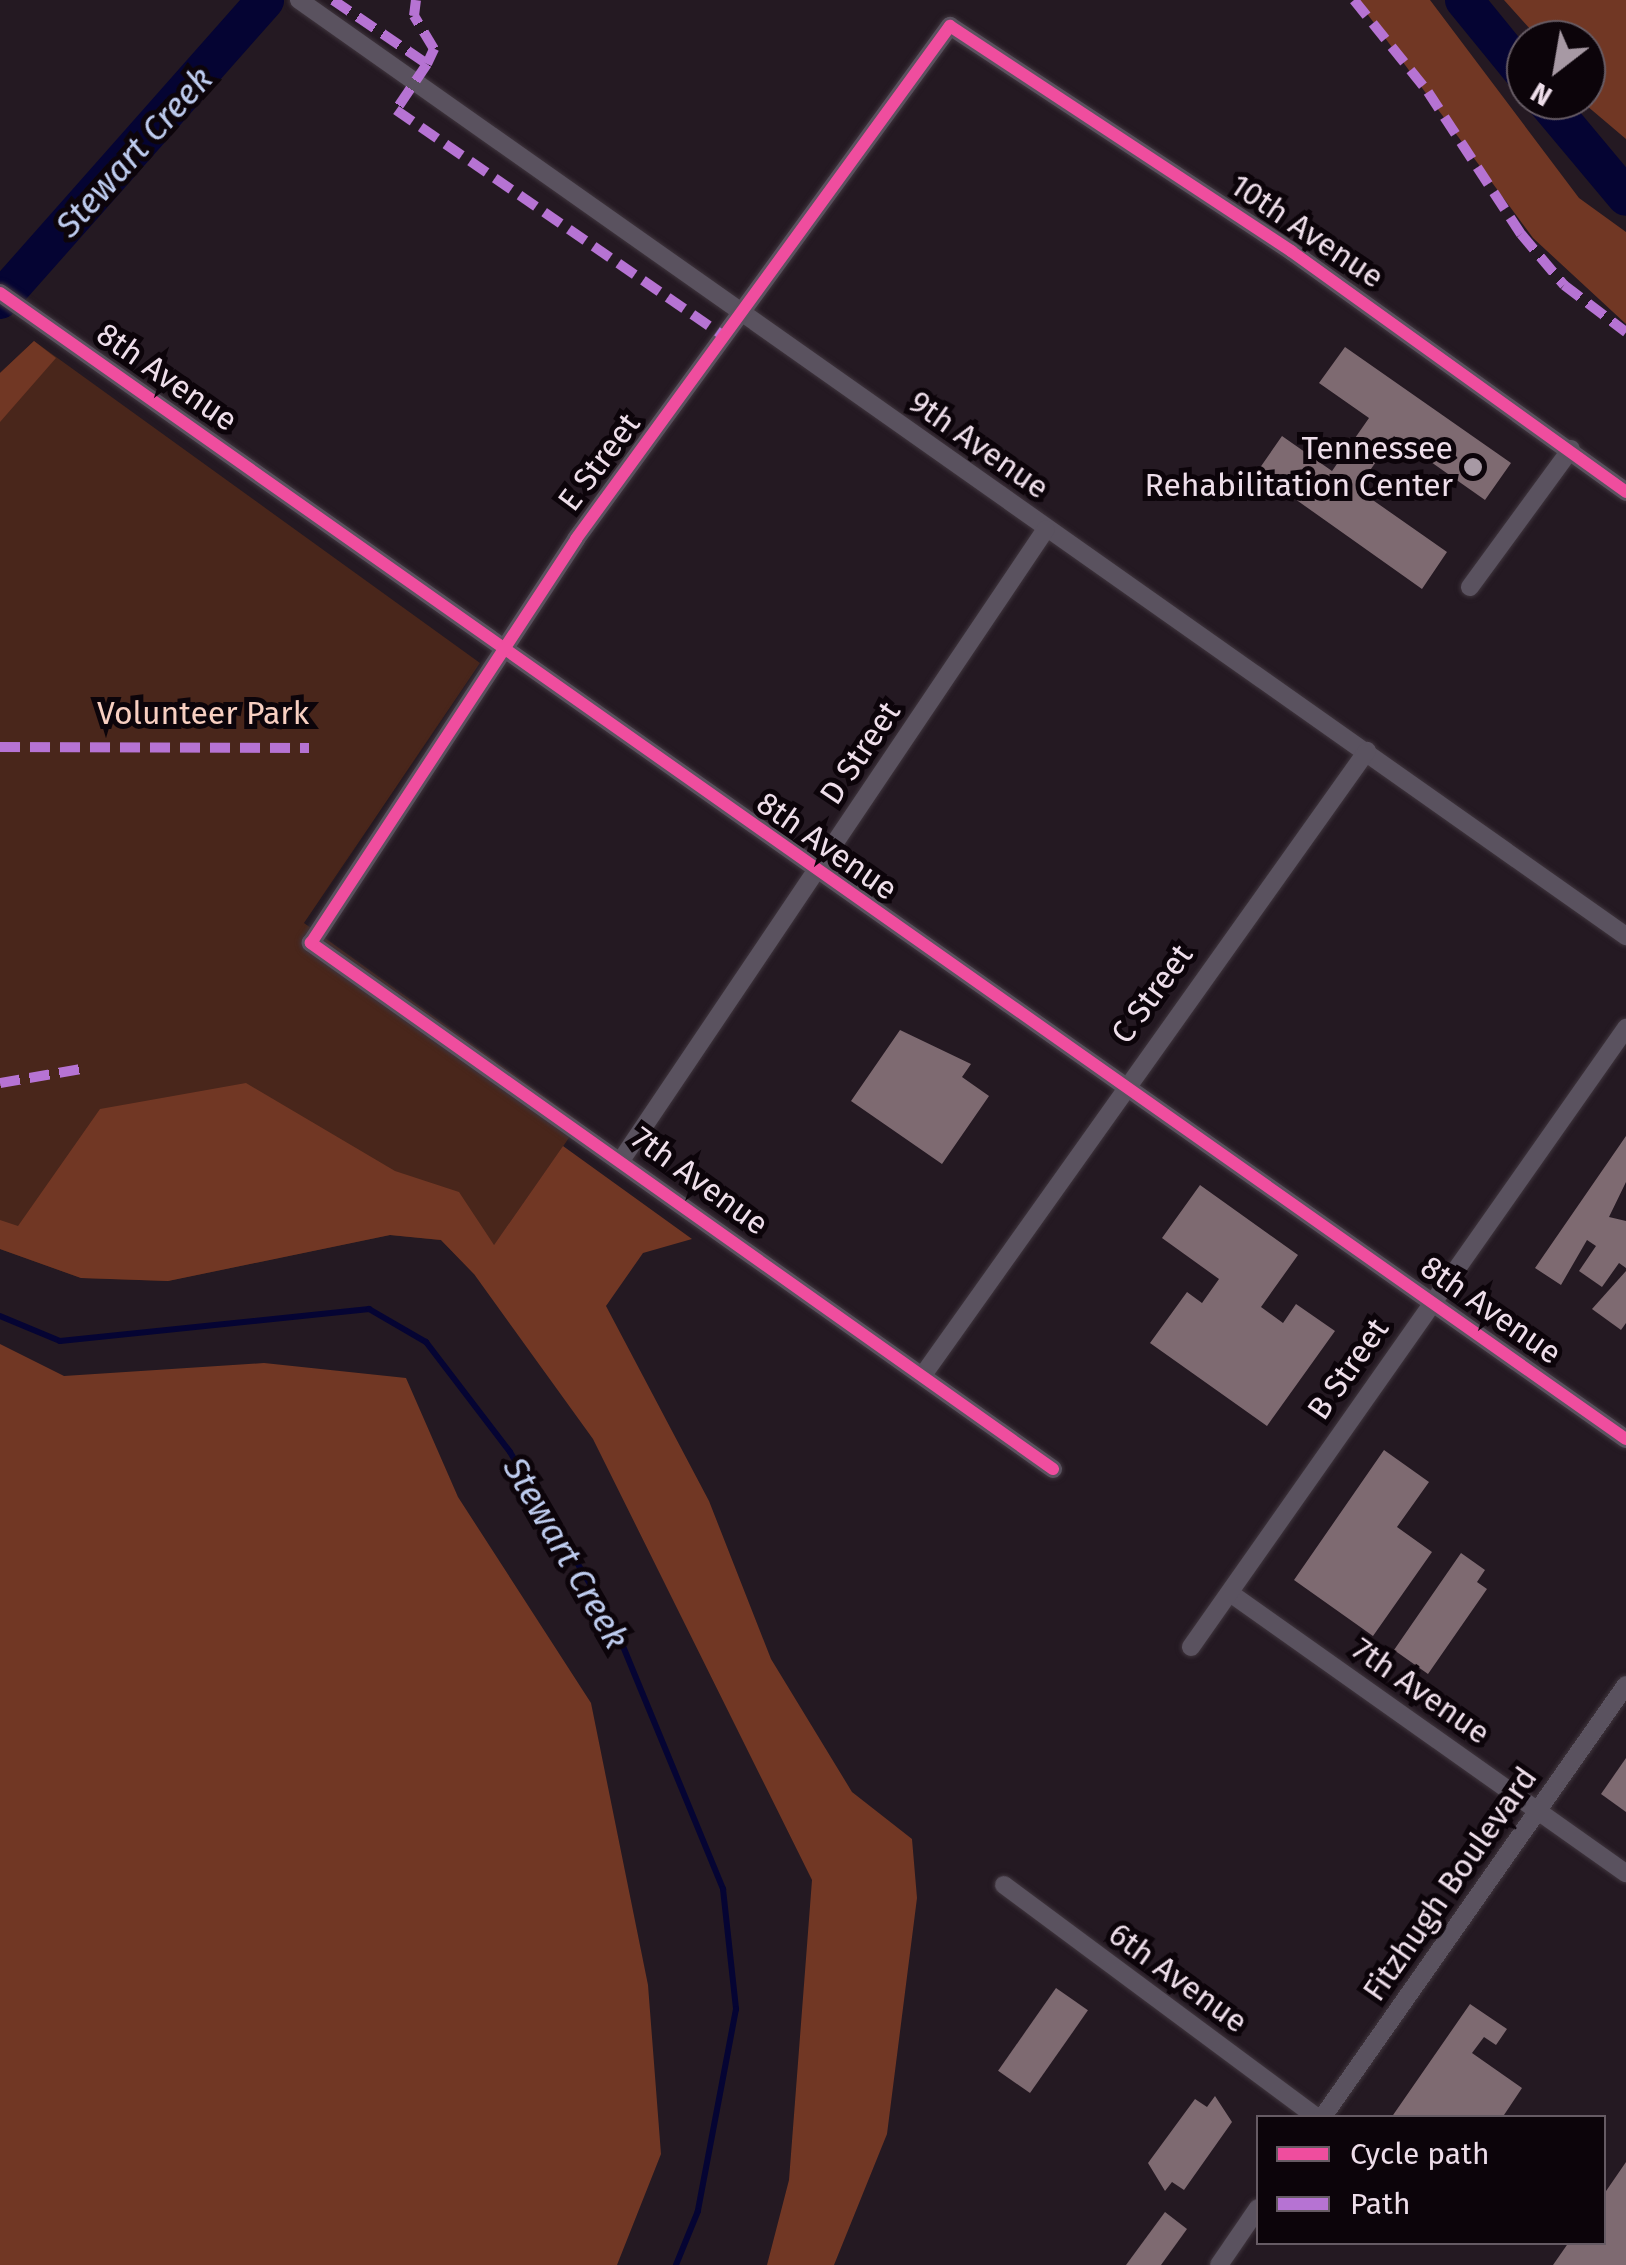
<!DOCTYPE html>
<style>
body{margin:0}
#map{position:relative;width:1626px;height:2265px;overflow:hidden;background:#241922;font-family:"Fira Sans",sans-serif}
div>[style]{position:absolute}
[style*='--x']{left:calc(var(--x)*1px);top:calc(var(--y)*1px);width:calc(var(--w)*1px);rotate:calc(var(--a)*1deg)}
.green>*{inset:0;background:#49261b}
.forest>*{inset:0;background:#713724}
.stream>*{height:6px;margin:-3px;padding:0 3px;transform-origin:3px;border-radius:3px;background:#050433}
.river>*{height:38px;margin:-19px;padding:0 19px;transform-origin:19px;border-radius:19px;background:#050433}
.building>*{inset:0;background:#7e6a71;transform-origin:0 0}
.roads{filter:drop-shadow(0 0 2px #3f353d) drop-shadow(0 0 2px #3f353d)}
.street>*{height:18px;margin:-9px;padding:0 9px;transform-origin:9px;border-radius:9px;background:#5a525f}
.quiet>*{height:10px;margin-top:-5px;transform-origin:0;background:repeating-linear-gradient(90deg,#b673d3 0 20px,transparent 0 30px)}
.cycleway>*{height:12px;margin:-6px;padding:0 6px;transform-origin:6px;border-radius:6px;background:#ef4d9e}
.dots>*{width:28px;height:28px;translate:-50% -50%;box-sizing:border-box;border:5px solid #0c040a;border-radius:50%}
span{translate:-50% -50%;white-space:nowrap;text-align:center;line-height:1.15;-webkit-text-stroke:10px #0c040a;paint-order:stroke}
.street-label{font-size:32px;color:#eedeea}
.poi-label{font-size:32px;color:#eedeea}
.right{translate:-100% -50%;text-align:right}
.park-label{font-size:32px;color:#f8cfc1}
.water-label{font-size:35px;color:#beccef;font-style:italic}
.legend{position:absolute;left:1256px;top:2115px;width:350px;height:130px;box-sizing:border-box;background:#0c040a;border:2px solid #665b64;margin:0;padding:12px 18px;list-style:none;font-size:30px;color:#eedeea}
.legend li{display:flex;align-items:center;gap:20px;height:50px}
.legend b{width:50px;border:2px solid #665b64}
.north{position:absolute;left:1506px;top:20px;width:100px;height:100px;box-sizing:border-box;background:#0c040a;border:2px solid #665b64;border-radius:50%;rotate:211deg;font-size:28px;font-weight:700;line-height:40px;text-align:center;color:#eedeea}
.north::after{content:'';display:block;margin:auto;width:35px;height:45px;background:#a799a4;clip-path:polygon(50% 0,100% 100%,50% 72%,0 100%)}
</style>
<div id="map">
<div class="green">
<i style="clip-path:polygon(34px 341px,480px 663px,304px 923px,580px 1122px,474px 1274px,441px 1240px,390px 1235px,168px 1281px,81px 1278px,0 1249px,0 373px)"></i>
</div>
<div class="forest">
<i style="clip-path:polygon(1357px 0,1430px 0,1579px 198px,1626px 232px,1626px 324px,1533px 238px)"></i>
<i style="clip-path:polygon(1504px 0,1626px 0,1626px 139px,1580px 100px,1586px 40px,1540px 40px)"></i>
<i style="clip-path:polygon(34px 341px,56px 358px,0 422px,0 373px)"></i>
<i style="clip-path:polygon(246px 1083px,395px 1171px,459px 1192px,494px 1245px,563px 1146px,692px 1239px,643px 1253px,606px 1306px,709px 1501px,771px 1659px,852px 1792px,912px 1839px,917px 1898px,887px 2134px,834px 2265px,767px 2265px,789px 2180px,812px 1880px,593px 1439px,474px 1274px,441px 1240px,390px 1235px,168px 1281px,81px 1278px,0 1249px,0 1220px,18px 1226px,100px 1109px)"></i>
<i style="clip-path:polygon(0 1344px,64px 1376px,264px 1363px,406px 1378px,458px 1497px,591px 1703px,648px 1985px,661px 2154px,617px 2265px,0 2265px)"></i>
</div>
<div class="stream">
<i style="--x:0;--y:1316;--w:65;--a:22.6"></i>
<i style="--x:60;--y:1341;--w:311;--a:-5.9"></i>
<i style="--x:369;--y:1309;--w:66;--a:30.1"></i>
<i style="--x:426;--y:1342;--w:138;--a:52.6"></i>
<i style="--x:510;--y:1452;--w:199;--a:58.8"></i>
<i style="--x:613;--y:1622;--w:289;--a:67.6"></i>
<i style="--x:723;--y:1889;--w:121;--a:83.8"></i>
<i style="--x:736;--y:2009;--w:206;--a:100.7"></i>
<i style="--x:698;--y:2211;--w:58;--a:112.2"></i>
</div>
<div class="river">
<i style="--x:1464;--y:0;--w:98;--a:50.8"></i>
<i style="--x:1545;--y:100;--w:126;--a:50.1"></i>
<i style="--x:0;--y:300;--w:400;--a:-48.5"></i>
</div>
<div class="building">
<i style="clip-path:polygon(1345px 347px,1511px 463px,1485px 500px,1394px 436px,1357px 489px,1447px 552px,1422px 589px,1257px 472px,1282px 436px,1332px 471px,1369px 418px,1319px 383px)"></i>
<i style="clip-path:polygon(900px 1030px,971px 1064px,962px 1077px,989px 1096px,942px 1164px,851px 1101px)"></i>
<i style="clip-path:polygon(1626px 1136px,1626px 1182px,1609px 1217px,1626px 1221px,1626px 1268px,1619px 1263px,1602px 1287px,1579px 1271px,1596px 1246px,1587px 1240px,1561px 1285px,1535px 1268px)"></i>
<i style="clip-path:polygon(1200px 1185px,1298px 1255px,1261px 1307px,1283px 1323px,1296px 1304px,1335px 1331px,1267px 1426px,1150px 1343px,1187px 1292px,1202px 1303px,1219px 1279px,1162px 1238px)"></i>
<i style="clip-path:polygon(1626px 1271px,1626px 1323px,1621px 1330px,1592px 1309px)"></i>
<i style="clip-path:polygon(1384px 1450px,1429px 1482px,1397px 1527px,1432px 1552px,1373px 1636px,1294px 1580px)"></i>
<i style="clip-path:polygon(1461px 1553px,1485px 1570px,1477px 1582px,1487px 1589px,1428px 1674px,1394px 1650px)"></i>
<i style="clip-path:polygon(1626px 1758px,1626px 1812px,1601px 1794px)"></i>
<i style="left:1056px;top:1988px;width:39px;height:101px;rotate:35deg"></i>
<i style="clip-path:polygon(1470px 2004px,1507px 2029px,1496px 2045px,1484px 2037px,1472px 2053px,1522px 2088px,1502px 2118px,1391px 2118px)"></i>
<i style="clip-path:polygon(1215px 2096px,1232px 2122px,1184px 2190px,1172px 2182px,1165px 2191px,1148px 2163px,1195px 2099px,1207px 2107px)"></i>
<i style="clip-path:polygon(1626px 2162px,1626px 2265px,1553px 2265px,1569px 2242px,1604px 2242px,1604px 2194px)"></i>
<i style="clip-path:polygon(1165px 2212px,1187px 2229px,1161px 2265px,1126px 2265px)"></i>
</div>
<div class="roads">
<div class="street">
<i style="--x:299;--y:0;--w:1624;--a:35.2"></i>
<i style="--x:0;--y:293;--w:1989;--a:35.18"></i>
<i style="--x:1470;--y:587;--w:171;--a:-53.8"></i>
<i style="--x:622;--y:1159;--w:759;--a:-56.06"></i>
<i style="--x:923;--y:1375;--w:766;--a:-54.57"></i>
<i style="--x:1053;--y:1469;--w:910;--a:-144.67"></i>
<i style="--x:311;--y:943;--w:483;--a:-56.7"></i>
<i style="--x:576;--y:539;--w:635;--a:-53.91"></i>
<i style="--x:950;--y:26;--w:409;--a:33.4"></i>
<i style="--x:1291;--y:251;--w:413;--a:35.7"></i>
<i style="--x:1230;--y:1593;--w:485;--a:35.3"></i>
<i style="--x:1191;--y:1647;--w:757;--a:-54.9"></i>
<i style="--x:1004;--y:1885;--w:391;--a:36.6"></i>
<i style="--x:1322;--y:2118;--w:529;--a:-54.93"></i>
<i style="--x:1219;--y:2265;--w:69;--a:-55.6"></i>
</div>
</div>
<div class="quiet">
<i style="--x:333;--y:0;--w:114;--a:34.2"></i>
<i style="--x:427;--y:64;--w:17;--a:-65"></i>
<i style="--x:434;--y:49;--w:39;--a:-121"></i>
<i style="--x:414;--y:16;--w:16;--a:-83"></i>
<i style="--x:1354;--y:0;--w:118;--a:51.2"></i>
<i style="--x:1428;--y:92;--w:170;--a:56.8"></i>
<i style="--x:1521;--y:234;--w:67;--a:49.9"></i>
<i style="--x:1564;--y:285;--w:78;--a:37.2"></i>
<i style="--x:427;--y:64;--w:55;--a:124"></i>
<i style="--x:396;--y:110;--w:401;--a:34.6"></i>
<i style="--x:0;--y:747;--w:309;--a:0.2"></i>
<i style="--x:0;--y:1083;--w:88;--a:-9.8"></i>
</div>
<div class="cycleway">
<i style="--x:0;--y:293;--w:1989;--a:35.18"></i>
<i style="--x:1053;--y:1469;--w:910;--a:-144.67"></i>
<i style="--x:311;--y:943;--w:483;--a:-56.7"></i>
<i style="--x:576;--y:539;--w:635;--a:-53.91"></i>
<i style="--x:950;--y:26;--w:409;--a:33.4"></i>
<i style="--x:1291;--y:251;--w:413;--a:35.7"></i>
</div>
<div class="dots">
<i style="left:1473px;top:467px;background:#a799a4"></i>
</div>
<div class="street-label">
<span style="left:1307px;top:231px;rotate:34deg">10th Avenue</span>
<span style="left:167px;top:377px;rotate:35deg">8th Avenue</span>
<span style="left:979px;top:445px;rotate:35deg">9th Avenue</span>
<span style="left:599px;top:462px;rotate:-53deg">E Street</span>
<span style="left:860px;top:753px;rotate:-56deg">D Street</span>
<span style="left:827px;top:846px;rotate:35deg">8th Avenue</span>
<span style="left:1152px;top:994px;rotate:-54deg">C Street</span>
<span style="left:700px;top:1181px;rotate:36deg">7th Avenue</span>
<span style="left:1491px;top:1310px;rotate:35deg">8th Avenue</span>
<span style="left:1348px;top:1369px;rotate:-55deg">B Street</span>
<span style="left:1421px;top:1691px;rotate:35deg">7th Avenue</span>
<span style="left:1450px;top:1884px;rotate:-55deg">Fitzhugh Boulevard</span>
<span style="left:1178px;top:1978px;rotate:36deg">6th Avenue</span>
</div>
<div class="poi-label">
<span class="right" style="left:1453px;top:467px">Tennessee<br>Rehabilitation Center</span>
</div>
<div class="park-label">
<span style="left:203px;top:713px">Volunteer Park</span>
</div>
<div class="water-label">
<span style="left:134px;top:152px;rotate:-48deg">Stewart Creek</span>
<span style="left:566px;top:1553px;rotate:60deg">Stewart Creek</span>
</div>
<ul class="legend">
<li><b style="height:12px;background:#ef4d9e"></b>Cycle path</li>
<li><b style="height:12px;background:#b673d3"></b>Path</li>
</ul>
<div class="north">N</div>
</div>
